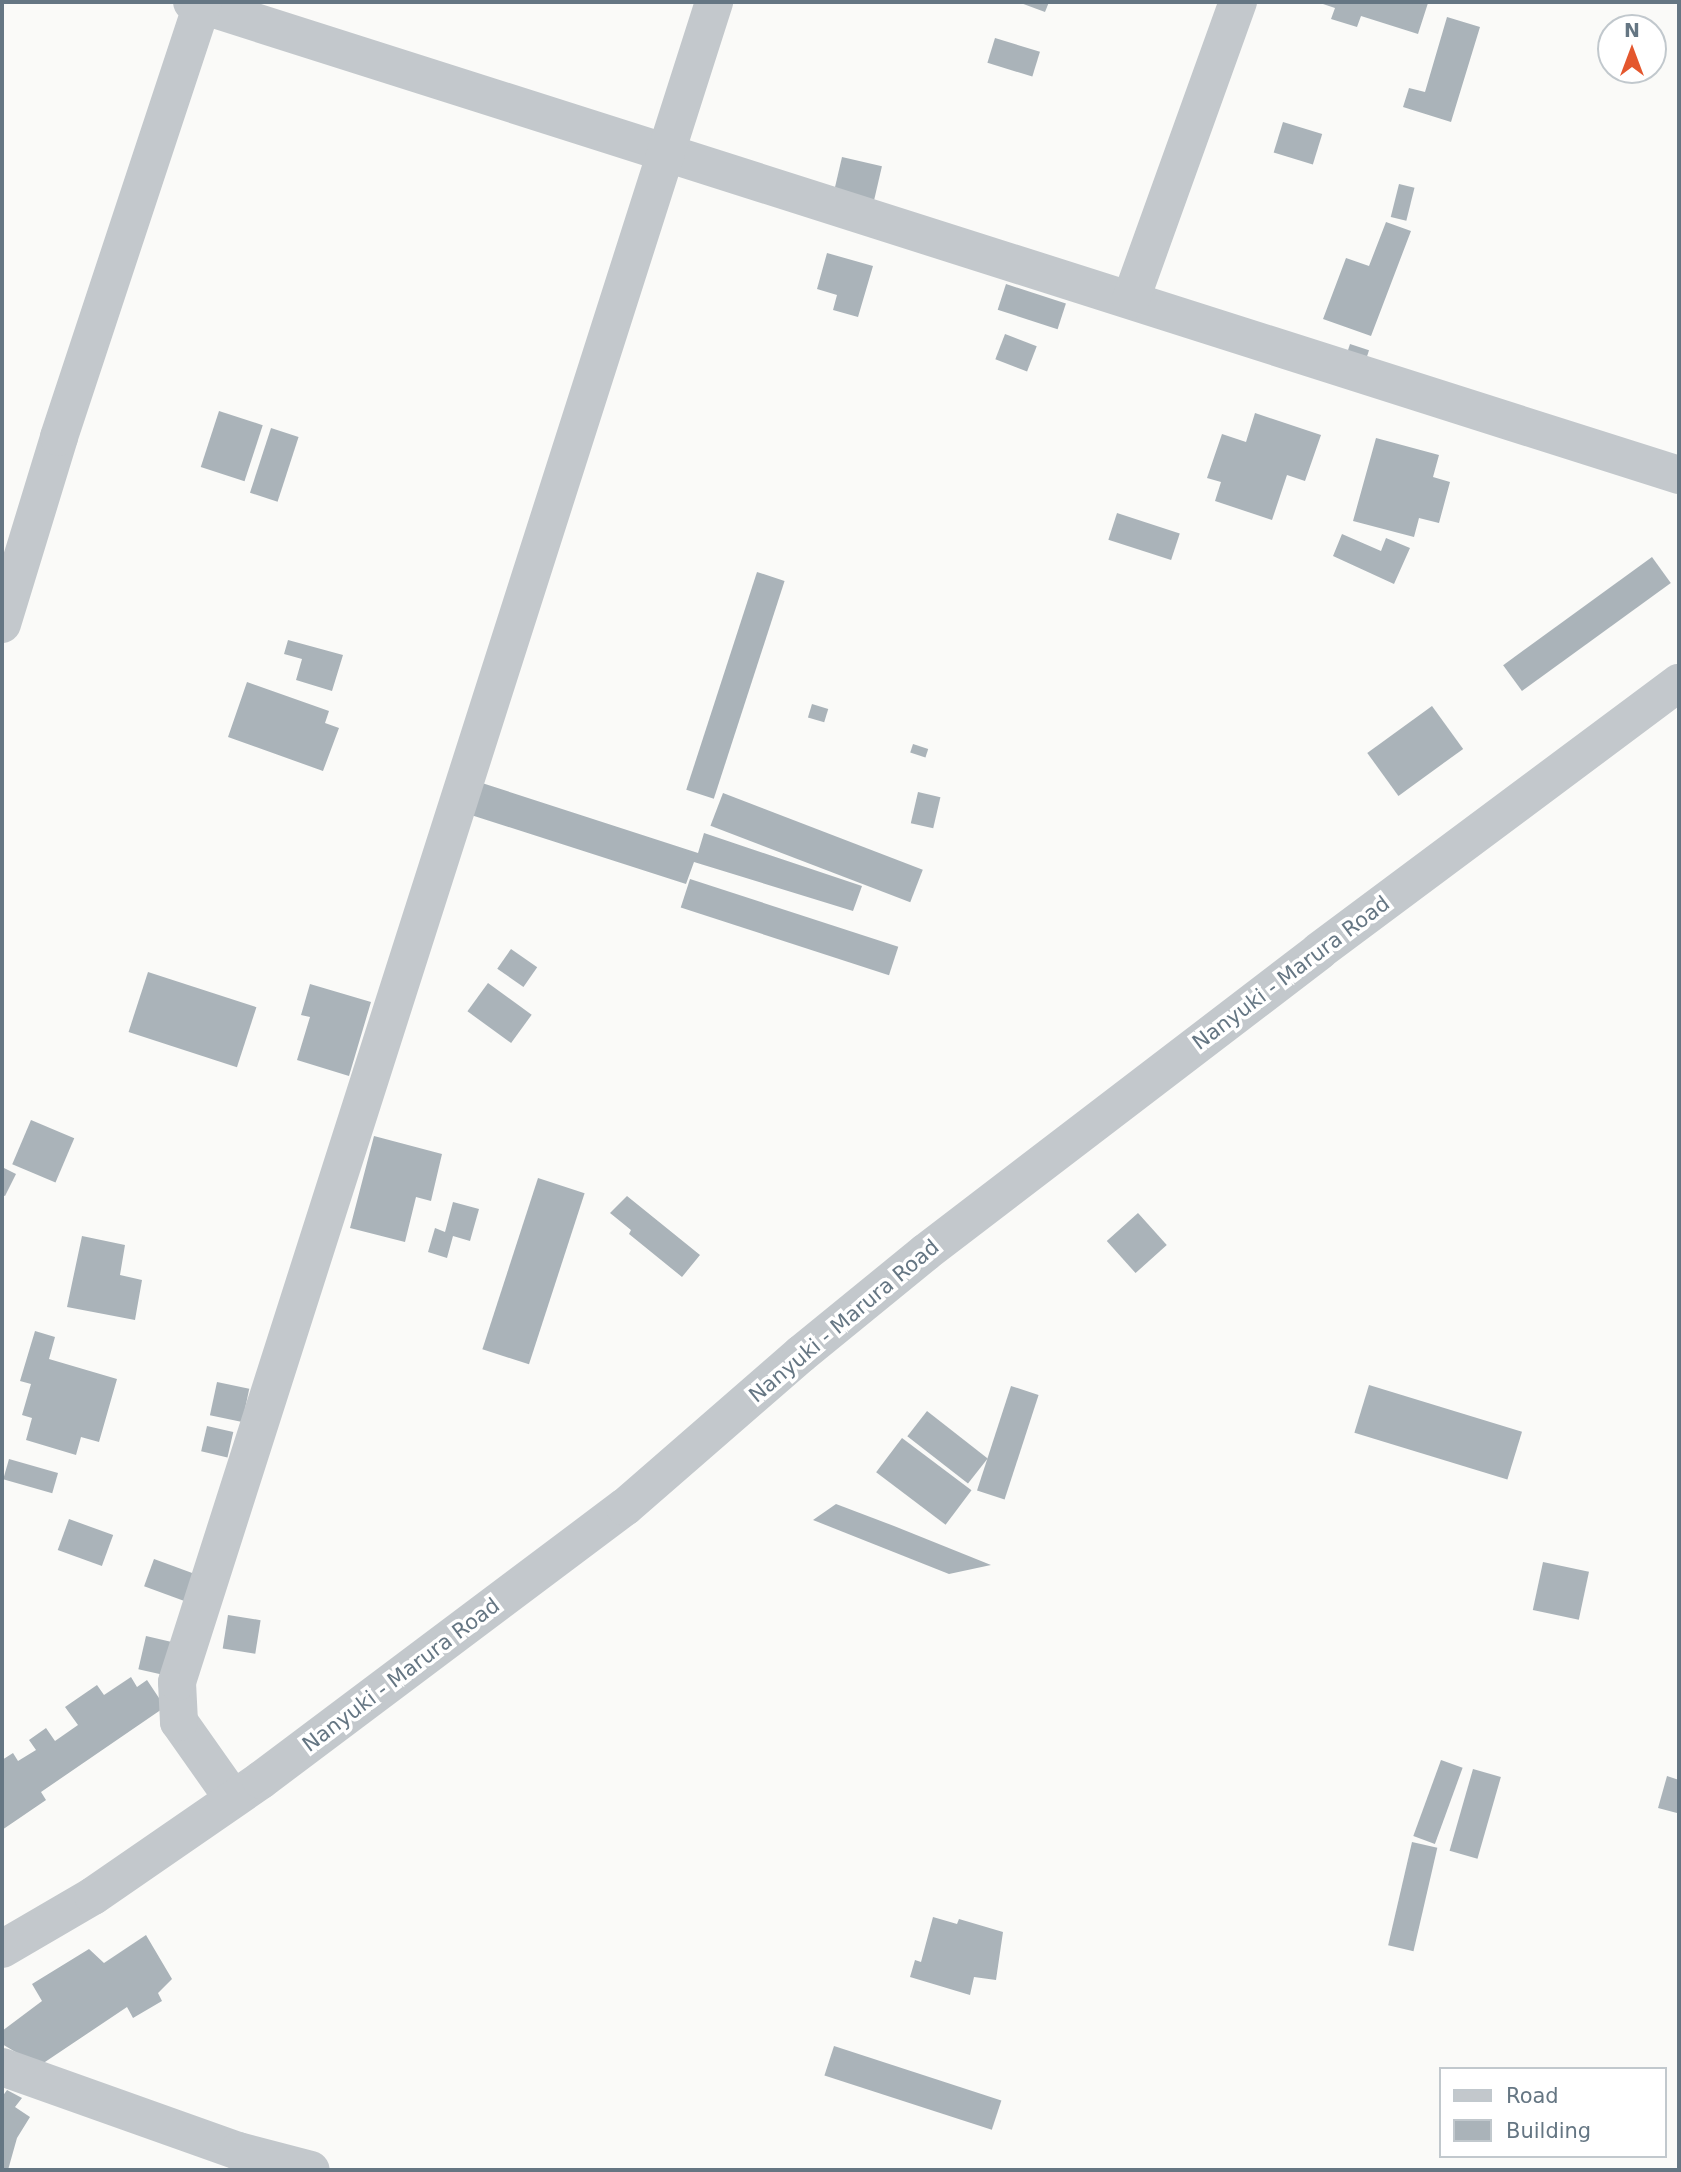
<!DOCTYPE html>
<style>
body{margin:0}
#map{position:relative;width:1681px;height:2172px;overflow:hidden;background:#fafaf8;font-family:"DejaVu Sans",sans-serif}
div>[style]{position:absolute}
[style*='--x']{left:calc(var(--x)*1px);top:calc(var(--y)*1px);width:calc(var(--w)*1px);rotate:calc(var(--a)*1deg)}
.building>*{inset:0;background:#aab3b9;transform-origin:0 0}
.minor>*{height:38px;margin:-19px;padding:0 19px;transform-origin:19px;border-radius:19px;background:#c3c8cc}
span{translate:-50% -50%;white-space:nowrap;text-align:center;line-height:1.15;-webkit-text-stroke:7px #fff;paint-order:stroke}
.street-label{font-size:21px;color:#657683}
.frame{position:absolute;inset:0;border:4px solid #657683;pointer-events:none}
.legend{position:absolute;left:1439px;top:2067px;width:228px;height:91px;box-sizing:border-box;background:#fff;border:2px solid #c1c8cd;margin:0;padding:9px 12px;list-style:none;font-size:21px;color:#657683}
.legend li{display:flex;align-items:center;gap:14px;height:35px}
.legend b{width:35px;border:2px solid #c1c8cd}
.north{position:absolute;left:1597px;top:14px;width:70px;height:70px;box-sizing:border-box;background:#fff;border:2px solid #c1c8cd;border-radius:50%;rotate:0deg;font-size:19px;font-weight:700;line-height:28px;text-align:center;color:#657683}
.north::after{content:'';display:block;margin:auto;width:24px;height:32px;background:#e4572e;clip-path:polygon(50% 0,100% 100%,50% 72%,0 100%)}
</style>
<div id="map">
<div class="building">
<i style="clip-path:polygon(1018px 2px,1049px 2px,1045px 12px)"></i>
<i style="clip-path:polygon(1317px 2px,1425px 2px,1428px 3px,1418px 34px,1361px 16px,1357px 27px,1331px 19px,1335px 8px)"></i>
<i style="clip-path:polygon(1447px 17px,1480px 27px,1451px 122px,1403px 107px,1409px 88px,1425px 92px)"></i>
<i style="left:995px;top:38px;width:47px;height:26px;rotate:17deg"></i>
<i style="left:1283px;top:122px;width:41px;height:32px;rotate:17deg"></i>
<i style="left:842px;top:157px;width:41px;height:36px;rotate:13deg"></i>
<i style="left:1399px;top:184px;width:16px;height:34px;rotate:14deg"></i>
<i style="clip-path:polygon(1386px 222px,1411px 231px,1371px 336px,1323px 319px,1346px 258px,1369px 266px)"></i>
<i style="clip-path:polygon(827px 253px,873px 266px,858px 317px,833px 310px,837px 295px,817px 289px)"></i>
<i style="left:1006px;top:284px;width:63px;height:27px;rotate:18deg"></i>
<i style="left:1005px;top:334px;width:34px;height:27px;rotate:21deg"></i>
<i style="left:1350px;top:344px;width:20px;height:18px;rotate:18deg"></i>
<i style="left:219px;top:411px;width:46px;height:59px;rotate:18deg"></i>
<i style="clip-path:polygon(1255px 413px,1321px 435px,1305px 481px,1287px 475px,1272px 520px,1215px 501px,1221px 482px,1207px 478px,1222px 434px,1246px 442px)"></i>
<i style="left:271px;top:428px;width:29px;height:68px;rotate:18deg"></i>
<i style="clip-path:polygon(1376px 438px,1439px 455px,1433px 477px,1450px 482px,1439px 523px,1419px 518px,1414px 537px,1353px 521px)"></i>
<i style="left:1117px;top:513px;width:66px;height:28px;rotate:18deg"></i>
<i style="clip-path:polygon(1342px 534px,1381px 551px,1386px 538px,1410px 548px,1394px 584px,1333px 556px)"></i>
<i style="left:1652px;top:557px;width:32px;height:184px;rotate:54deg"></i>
<i style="left:757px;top:572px;width:29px;height:229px;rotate:18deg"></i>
<i style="clip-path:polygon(288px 640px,343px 655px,332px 691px,296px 680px,302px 659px,284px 654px)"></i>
<i style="clip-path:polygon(247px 682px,329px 711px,325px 723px,339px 728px,323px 771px,228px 737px)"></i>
<i style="left:812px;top:704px;width:17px;height:14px;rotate:17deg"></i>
<i style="left:1432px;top:706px;width:53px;height:80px;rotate:54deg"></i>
<i style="left:913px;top:744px;width:16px;height:9px;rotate:18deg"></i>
<i style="clip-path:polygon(482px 783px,698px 853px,704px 833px,862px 886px,853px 911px,694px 862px,686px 884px,471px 815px)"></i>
<i style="left:918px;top:792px;width:23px;height:32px;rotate:13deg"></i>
<i style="left:723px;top:793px;width:214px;height:35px;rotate:21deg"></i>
<i style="left:690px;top:879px;width:219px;height:30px;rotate:18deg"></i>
<i style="left:511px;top:949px;width:32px;height:24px;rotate:35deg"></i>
<i style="left:148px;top:972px;width:114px;height:63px;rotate:18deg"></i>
<i style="left:488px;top:983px;width:54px;height:35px;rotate:36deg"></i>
<i style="clip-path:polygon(310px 984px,371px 1002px,349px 1076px,297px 1060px,310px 1017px,301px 1015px)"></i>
<i style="left:31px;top:1120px;width:47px;height:48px;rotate:23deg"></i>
<i style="clip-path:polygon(374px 1136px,442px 1154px,431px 1201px,416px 1197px,405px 1242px,350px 1228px)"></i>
<i style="clip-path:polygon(2px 1167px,16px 1174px,5px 1196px,2px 1195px)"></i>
<i style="left:538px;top:1178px;width:49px;height:180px;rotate:18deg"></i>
<i style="clip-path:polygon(627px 1196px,700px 1255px,682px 1277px,629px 1234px,631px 1230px,610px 1213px)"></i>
<i style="clip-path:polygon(453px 1202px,479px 1209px,470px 1241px,453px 1236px,447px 1258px,428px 1252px,435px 1228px,445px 1232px)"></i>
<i style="left:1138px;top:1213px;width:43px;height:42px;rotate:48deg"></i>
<i style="clip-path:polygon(82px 1236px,125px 1245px,120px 1275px,142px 1280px,135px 1320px,67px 1307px)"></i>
<i style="clip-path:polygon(35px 1331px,55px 1337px,49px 1359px,117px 1379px,99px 1442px,81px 1437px,76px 1455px,26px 1440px,32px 1418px,22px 1415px,31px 1384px,20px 1381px)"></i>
<i style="left:217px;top:1382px;width:33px;height:34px;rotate:12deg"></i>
<i style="left:1369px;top:1385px;width:160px;height:50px;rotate:17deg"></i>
<i style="left:1011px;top:1386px;width:29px;height:110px;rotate:18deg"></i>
<i style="left:927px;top:1411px;width:77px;height:32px;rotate:38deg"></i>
<i style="left:207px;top:1426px;width:27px;height:26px;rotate:13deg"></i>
<i style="left:902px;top:1438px;width:87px;height:43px;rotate:37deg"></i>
<i style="left:9px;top:1459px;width:51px;height:21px;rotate:16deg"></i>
<i style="clip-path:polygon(836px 1504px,894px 1526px,991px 1565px,949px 1574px,813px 1520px)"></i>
<i style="left:69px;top:1519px;width:47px;height:33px;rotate:20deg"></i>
<i style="left:154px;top:1559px;width:45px;height:29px;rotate:20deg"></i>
<i style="left:1543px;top:1562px;width:47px;height:49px;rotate:12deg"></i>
<i style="left:228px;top:1615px;width:33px;height:34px;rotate:9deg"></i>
<i style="left:146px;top:1636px;width:32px;height:34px;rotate:13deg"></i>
<i style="clip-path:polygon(131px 1677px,137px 1687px,147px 1680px,165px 1707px,41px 1792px,46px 1800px,2px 1830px,2px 1760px,13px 1753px,18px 1761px,36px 1750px,29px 1740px,46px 1728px,55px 1741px,78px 1725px,65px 1707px,97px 1685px,104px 1695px)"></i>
<i style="left:1441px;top:1760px;width:23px;height:81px;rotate:20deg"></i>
<i style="left:1473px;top:1769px;width:29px;height:85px;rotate:16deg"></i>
<i style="clip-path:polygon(1667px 1776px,1679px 1780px,1677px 1813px,1658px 1808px)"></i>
<i style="left:1412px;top:1842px;width:26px;height:106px;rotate:13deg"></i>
<i style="clip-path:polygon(933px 1917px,957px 1924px,959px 1919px,1003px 1932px,996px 1980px,974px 1977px,970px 1995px,910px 1977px,915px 1960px,921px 1962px)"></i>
<i style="clip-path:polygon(146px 1935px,172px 1979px,158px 1993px,162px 2001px,133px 2018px,127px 2007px,39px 2066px,2px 2044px,2px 2031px,42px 2001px,32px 1984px,89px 1949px,104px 1963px)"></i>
<i style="left:834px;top:2046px;width:176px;height:31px;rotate:18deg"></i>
<i style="clip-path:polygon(7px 2090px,22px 2098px,15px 2107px,30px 2117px,17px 2138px,8px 2170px,2px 2170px,2px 2097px)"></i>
</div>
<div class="minor">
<i style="--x:192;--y:2;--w:1560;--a:17.65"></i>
<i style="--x:1131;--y:299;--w:316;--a:-70.2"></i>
<i style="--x:2;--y:624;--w:195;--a:-73"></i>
<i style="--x:59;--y:437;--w:458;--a:-71.7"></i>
<i style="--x:232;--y:1797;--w:92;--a:-125.2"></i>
<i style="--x:179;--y:1722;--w:40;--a:-92.9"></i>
<i style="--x:177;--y:1682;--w:1764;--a:-72.27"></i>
<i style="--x:2;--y:1949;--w:105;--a:-30.2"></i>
<i style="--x:93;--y:1896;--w:204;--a:-34.6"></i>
<i style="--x:261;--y:1780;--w:455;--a:-36.9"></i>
<i style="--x:625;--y:1507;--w:233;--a:-41"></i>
<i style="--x:801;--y:1354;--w:161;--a:-39.2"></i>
<i style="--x:926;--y:1252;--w:495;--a:-37.4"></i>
<i style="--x:1319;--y:951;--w:449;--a:-36.7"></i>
<i style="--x:2;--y:2067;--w:251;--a:19.6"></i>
<i style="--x:238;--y:2151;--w:75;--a:14.6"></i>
</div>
<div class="street-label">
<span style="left:1291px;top:973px;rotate:-37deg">Nanyuki - Marura Road</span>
<span style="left:844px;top:1321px;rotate:-40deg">Nanyuki - Marura Road</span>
<span style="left:401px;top:1675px;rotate:-37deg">Nanyuki - Marura Road</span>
</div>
<div class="frame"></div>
<ul class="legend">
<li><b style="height:9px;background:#c3c8cc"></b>Road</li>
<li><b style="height:19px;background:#aab3b9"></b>Building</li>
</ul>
<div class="north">N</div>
</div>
